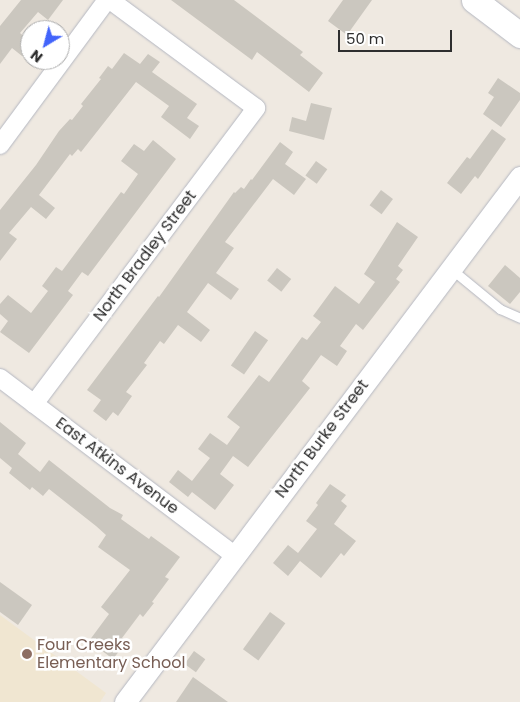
<!DOCTYPE html>
<style>
body{margin:0}
#map{position:relative;width:520px;height:702px;overflow:hidden;background:#efe9e1;font-family:Poppins,sans-serif}
div>[style]{position:absolute}
[style*='--x']{left:calc(var(--x)*1px);top:calc(var(--y)*1px);width:calc(var(--w)*1px);rotate:calc(var(--a)*1deg)}
.education>*{inset:0;background:#f0e6d1}
.building>*{inset:0;background:#cbc7bf;transform-origin:0 0}
.roads{filter:drop-shadow(0 0 1px #b4b7c1) drop-shadow(0 0 1px #b4b7c1)}
.service>*{height:9px;margin:-4.5px;padding:0 4.5px;transform-origin:4.5px;border-radius:4.5px;background:#fff}
.minor>*{height:18px;margin:-9px;padding:0 9px;transform-origin:9px;border-radius:9px;background:#fff}
.tertiary>*{height:21px;margin:-10.5px;padding:0 10.5px;transform-origin:10.5px;border-radius:10.5px;background:#fff}
.secondary>*{height:25px;margin:-12.5px;padding:0 12.5px;transform-origin:12.5px;border-radius:12.5px;background:#fff}
.dots>*{width:14px;height:14px;translate:-50% -50%;box-sizing:border-box;border:2px solid #fff;border-radius:50%}
span{translate:-50% -50%;white-space:nowrap;text-align:center;line-height:1.15;-webkit-text-stroke:5px #fff;paint-order:stroke}
.street-label{font-size:16px;color:#2e2e2e}
.education-label{font-size:16px;color:#785e54}
.left{translate:0 -50%;text-align:left}
.north{position:absolute;left:20px;top:20px;width:50px;height:50px;box-sizing:border-box;background:#fff;border:1px solid #ababab;border-radius:50%;rotate:217deg;font-size:14px;font-weight:700;line-height:20px;text-align:center;color:#2e2e2e}
.north::after{content:'';display:block;margin:auto;width:18px;height:22px;background:#4264fb;clip-path:polygon(50% 0,100% 100%,50% 72%,0 100%)}
.scale{position:absolute;left:338px;top:30px;width:114px;height:22px;box-sizing:border-box;border:2px solid #2e2e2e;border-top:0;padding-left:6px;font-size:15px;line-height:18px;white-space:nowrap;color:#2e2e2e;-webkit-text-stroke:4px #fff;paint-order:stroke}
</style>
<div id="map">
<div class="education">
<i style="clip-path:polygon(0 615px,106px 693px,100px 702px,0 702px)"></i>
</div>
<div class="building">
<i style="clip-path:polygon(21px 0,63px 0,48px 20px,38px 12px,20px 33px,30px 42px,30px 46px,22px 56px,12px 48px,0 64px,0 26px)"></i>
<i style="clip-path:polygon(171px 0,234px 0,303px 52px,300px 55px,323px 73px,309px 92px,257px 52px,252px 60px)"></i>
<i style="clip-path:polygon(343px 0,372px 0,347px 35px,328px 21px)"></i>
<i style="clip-path:polygon(124px 53px,140px 64px,148px 54px,160px 62px,152px 72px,197px 104px,187px 118px,199px 126px,190px 139px,161px 117px,169px 106px,136px 82px,81px 152px,78px 149px,72px 156px,70px 154px,39px 195px,55px 208px,46px 219px,31px 207px,9px 233px,17px 239px,0 261px,0 210px,36px 165px,59px 131px,70px 119px,72px 120px,83px 106px,81px 104px,101px 79px,99px 78px,108px 66px,112px 69px)"></i>
<i style="clip-path:polygon(498px 78px,520px 93px,520px 100px,501px 127px,483px 114px,494px 97px,488px 93px)"></i>
<i style="clip-path:polygon(311px 103px,332px 108px,324px 140px,289px 131px,292px 117px,306px 121px)"></i>
<i style="clip-path:polygon(492px 129px,506px 139px,478px 179px,475px 176px,461px 194px,447px 183px,467px 157px,470px 159px)"></i>
<i style="clip-path:polygon(153px 140px,176px 159px,88px 276px,82px 272px,68px 291px,73px 295px,29px 353px,0 332px,8px 321px,0 314px,0 304px,8px 295px,31px 313px,48px 291px,42px 286px,56px 267px,62px 271px,121px 192px,124px 194px,138px 174px,121px 161px,134px 144px,144px 151px)"></i>
<i style="clip-path:polygon(280px 142px,293px 152px,285px 164px,306px 179px,294px 195px,273px 179px,225px 242px,234px 248px,216px 273px,239px 289px,231px 300px,208px 283px,187px 312px,210px 330px,201px 342px,178px 325px,164px 344px,160px 341px,144px 363px,147px 365px,126px 392px,132px 396px,118px 416px,113px 412px,106px 421px,93px 411px,101px 400px,87px 390px,158px 296px,159px 297px,234px 192px,235px 193px,241px 187px,244px 189px,251px 179px,252px 180px)"></i>
<i style="left:316px;top:161px;width:14px;height:18px;rotate:36deg"></i>
<i style="left:381px;top:190px;width:15px;height:19px;rotate:37deg"></i>
<i style="clip-path:polygon(397px 222px,418px 237px,398px 266px,403px 270px,396px 279px,400px 282px,363px 330px,356px 324px,340px 346px,347px 351px,337px 366px,321px 355px,302px 381px,310px 388px,248px 467px,233px 456px,220px 474px,234px 485px,215px 510px,192px 492px,188px 497px,169px 482px,178px 470px,192px 481px,210px 458px,198px 449px,210px 433px,227px 445px,240px 427px,227px 417px,259px 375px,269px 382px,302px 337px,307px 340px,321px 322px,313px 316px,335px 286px,359px 304px,375px 282px,364px 274px)"></i>
<i style="clip-path:polygon(505px 265px,520px 278px,520px 292px,510px 304px,488px 286px)"></i>
<i style="left:277px;top:268px;width:18px;height:16px;rotate:38deg"></i>
<i style="left:255px;top:331px;width:16px;height:42px;rotate:35deg"></i>
<i style="clip-path:polygon(0 422px,26px 443px,18px 454px,40px 472px,49px 460px,110px 508px,123px 515px,121px 519px,149px 539px,151px 536px,180px 557px,165px 577px,169px 579px,152px 602px,154px 603px,143px 617px,140px 614px,122px 638px,127px 641px,113px 659px,89px 641px,109px 614px,101px 607px,130px 570px,98px 547px,106px 535px,96px 526px,49px 489px,43px 496px,32px 487px,30px 490px,9px 473px,12px 468px,0 458px)"></i>
<i style="clip-path:polygon(330px 484px,346px 495px,341px 501px,347px 506px,334px 524px,356px 541px,344px 556px,341px 553px,321px 578px,300px 561px,288px 576px,273px 563px,288px 545px,298px 553px,317px 529px,306px 521px,318px 505px,316px 503px)"></i>
<i style="clip-path:polygon(0 582px,32px 605px,18px 625px,0 612px)"></i>
<i style="left:270px;top:612px;width:19px;height:46px;rotate:36deg"></i>
<i style="left:194px;top:651px;width:14px;height:16px;rotate:36deg"></i>
<i style="clip-path:polygon(193px 677px,228px 702px,176px 702px)"></i>
</div>
<div class="roads">
<div class="service">
<i style="--x:450;--y:268;--w:65;--a:39.4"></i>
<i style="--x:500;--y:309;--w:22;--a:24"></i>
</div>
<div class="minor">
<i style="--x:0;--y:145;--w:180;--a:-53.6"></i>
<i style="--x:0;--y:378;--w:293;--a:37.1"></i>
<i style="--x:34;--y:404;--w:370;--a:-53.1"></i>
<i style="--x:256;--y:108;--w:182;--a:-143.5"></i>
</div>
<div class="tertiary">
<i style="--x:125;--y:702;--w:657;--a:-53.04"></i>
</div>
<div class="secondary">
<i style="--x:474;--y:0;--w:58;--a:37.3"></i>
</div>
</div>
<div class="dots">
<i style="left:27px;top:654px;background:#8d6e63"></i>
</div>
<div class="street-label">
<span style="left:145px;top:256px;rotate:-53deg">North Bradley Street</span>
<span style="left:322px;top:439px;rotate:-53deg">North Burke Street</span>
<span style="left:117px;top:466px;rotate:37deg">East Atkins Avenue</span>
</div>
<div class="education-label">
<span class="left" style="left:37px;top:654px">Four Creeks<br>Elementary School</span>
</div>
<div class="north">N</div>
<div class="scale">50 m</div>
</div>
